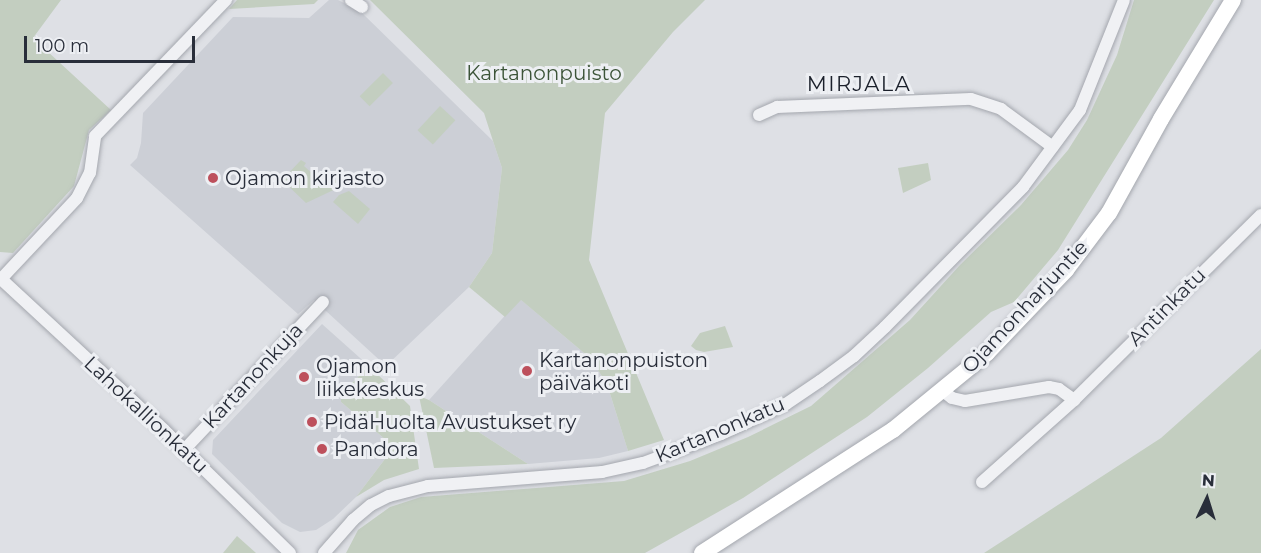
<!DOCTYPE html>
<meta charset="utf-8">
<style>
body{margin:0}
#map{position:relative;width:1261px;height:553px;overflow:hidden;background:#dee0e5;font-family:Montserrat,sans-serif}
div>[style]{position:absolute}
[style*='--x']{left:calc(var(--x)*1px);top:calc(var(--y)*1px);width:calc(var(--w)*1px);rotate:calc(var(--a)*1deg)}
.built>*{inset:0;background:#cccfd6}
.green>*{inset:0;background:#c3cec0;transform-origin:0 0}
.roads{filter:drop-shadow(0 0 2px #a4a7ae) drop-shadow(0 0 2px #a4a7ae)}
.street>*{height:12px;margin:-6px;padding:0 6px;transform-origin:6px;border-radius:6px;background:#f0f1f4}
.secondary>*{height:16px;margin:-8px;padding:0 8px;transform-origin:8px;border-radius:8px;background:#fff}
.dots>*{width:16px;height:16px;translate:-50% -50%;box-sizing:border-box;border:3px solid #edeff3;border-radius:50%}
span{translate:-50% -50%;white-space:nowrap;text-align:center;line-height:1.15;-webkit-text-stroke:6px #edeff3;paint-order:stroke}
.park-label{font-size:20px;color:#3c5438}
.poi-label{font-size:20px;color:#292e3a}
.left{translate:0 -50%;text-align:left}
.street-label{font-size:20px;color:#292e3a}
.neighbourhood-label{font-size:21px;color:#1b202b;letter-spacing:1.5px}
.north{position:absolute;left:1177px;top:469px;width:60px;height:60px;-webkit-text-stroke:4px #edeff3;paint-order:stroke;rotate:4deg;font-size:16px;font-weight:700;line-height:24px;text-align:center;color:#292e3a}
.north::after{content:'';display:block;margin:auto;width:21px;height:27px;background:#292e3a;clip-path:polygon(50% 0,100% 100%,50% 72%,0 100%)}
.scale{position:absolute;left:24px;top:36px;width:171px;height:27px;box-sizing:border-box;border:3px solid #292e3a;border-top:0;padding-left:8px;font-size:18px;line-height:21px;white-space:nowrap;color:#292e3a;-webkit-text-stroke:4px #edeff3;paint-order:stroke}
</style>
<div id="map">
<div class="built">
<i style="clip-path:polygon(329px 0,338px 0,360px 11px,493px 141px,502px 168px,492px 253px,469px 287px,386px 366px,314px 300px,298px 314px,130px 165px,137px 158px,141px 143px,143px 113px,233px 17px,309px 18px)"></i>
<i style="clip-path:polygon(520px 299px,590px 358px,607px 384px,628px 451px,599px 458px,528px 464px,429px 400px)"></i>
<i style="clip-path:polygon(322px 324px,369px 366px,341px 394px,341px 402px,386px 440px,388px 455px,356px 497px,333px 519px,316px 530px,300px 532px,282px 523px,212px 454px,213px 440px)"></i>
</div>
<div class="green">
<i style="clip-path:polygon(0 0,61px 0,33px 38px,111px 110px,89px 130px,74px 186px,13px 253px,0 252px)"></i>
<i style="clip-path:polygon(237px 0,318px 0,314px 4px,229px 9px)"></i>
<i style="clip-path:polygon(370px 0,705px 0,673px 32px,605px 113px,589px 260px,664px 440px,628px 451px,607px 384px,590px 358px,521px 300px,505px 317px,469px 287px,492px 253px,502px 168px,493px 141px,484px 113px)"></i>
<i style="clip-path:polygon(1134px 0,1214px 0,1058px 250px,1014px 302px,991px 312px,928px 368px,867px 417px,743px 498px,645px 553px,346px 553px,358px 530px,390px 507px,421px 497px,624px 481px,690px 461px,748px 437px,811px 406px,910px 320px,960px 265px,1021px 205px,1068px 150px,1087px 120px,1117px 55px)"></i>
<i style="left:383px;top:73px;width:14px;height:33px;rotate:45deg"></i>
<i style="left:440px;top:106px;width:21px;height:33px;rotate:43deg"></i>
<i style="clip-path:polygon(301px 160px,306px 163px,304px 166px,324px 184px,336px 180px,342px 186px,306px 203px,282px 180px)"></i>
<i style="clip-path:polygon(928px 163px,931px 180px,903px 193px,898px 168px)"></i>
<i style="clip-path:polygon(349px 191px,370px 209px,358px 224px,333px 202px,339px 195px)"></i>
<i style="clip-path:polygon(725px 326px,733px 347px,704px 352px,696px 350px,691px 346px,700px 333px)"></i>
<i style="clip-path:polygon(1261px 349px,1261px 553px,984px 553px,1161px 438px)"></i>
<i style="clip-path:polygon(369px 366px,410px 406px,419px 469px,384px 480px,356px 497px,388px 455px,386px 440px,341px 402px,341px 394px)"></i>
<i style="clip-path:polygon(419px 396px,429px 400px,528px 464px,434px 468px)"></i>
<i style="clip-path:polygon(237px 536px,256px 553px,223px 553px)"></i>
</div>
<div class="roads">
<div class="street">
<i style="--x:351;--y:0;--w:13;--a:32"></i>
<i style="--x:759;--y:115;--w:20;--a:-24"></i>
<i style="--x:777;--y:107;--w:194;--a:-2.4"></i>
<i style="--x:971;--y:99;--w:32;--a:18"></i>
<i style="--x:1001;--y:109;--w:64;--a:36.2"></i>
<i style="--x:0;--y:278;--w:224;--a:42.8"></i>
<i style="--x:164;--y:430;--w:176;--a:44.3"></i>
<i style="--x:1;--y:279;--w:111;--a:-46.8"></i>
<i style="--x:77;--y:198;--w:28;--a:-63"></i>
<i style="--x:90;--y:173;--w:37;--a:-82"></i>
<i style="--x:95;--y:136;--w:189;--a:-46.1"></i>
<i style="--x:943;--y:391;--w:11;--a:38"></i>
<i style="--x:952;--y:398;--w:13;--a:13"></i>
<i style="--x:965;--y:401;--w:85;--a:-9.5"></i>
<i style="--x:1049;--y:387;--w:10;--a:11"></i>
<i style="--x:1059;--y:389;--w:19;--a:36"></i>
<i style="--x:184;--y:450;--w:203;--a:-46.8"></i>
<i style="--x:982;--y:482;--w:123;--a:-41.7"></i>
<i style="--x:1074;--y:400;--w:263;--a:-44.7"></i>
<i style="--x:324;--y:553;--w:44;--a:-48.7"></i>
<i style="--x:353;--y:520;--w:23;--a:-40"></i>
<i style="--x:371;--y:505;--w:20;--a:-27"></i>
<i style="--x:389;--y:496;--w:40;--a:-14.4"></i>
<i style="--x:428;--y:486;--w:175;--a:-4.6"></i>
<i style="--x:602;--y:472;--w:42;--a:-12.4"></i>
<i style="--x:643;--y:463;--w:83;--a:-20.4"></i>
<i style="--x:721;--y:434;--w:72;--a:-24.8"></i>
<i style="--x:786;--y:404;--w:41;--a:-34.1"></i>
<i style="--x:820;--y:381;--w:42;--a:-36.3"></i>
<i style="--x:854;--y:356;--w:42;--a:-43.1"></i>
<i style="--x:885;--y:327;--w:197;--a:-45.4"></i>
<i style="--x:1023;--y:187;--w:96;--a:-53.5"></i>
<i style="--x:1080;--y:110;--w:118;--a:-68.2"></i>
</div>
<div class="secondary">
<i style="--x:702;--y:553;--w:227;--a:-32.8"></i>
<i style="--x:893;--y:430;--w:122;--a:-39.3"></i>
<i style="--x:987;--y:353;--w:115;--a:-46.4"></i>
<i style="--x:1066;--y:270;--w:71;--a:-53"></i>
<i style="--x:1109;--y:213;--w:107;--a:-61"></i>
<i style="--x:1161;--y:119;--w:139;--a:-58.8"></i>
</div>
</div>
<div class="dots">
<i style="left:213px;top:178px;background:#bd505c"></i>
<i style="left:527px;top:371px;background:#bd505c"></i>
<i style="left:304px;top:377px;background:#bd505c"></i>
<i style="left:312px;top:422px;background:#bd505c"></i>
<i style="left:322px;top:449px;background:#bd505c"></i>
</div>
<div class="park-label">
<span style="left:544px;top:73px">Kartanonpuisto</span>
</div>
<div class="poi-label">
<span class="left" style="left:225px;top:178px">Ojamon kirjasto</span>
<span class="left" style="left:539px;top:372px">Kartanonpuiston<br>päiväkoti</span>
<span class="left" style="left:316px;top:378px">Ojamon<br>liikekeskus</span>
<span class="left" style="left:324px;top:422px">PidäHuolta Avustukset ry</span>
<span class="left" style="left:334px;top:449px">Pandora</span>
</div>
<div class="street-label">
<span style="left:1025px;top:307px;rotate:-47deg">Ojamonharjuntie</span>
<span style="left:1167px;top:307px;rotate:-45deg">Antinkatu</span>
<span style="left:253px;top:376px;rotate:-47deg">Kartanonkuja</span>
<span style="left:146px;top:415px;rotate:43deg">Lahokallionkatu</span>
<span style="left:720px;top:430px;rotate:-23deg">Kartanonkatu</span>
</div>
<div class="neighbourhood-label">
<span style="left:859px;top:84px">MIRJALA</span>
</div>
<div class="north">N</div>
<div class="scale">100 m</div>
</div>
